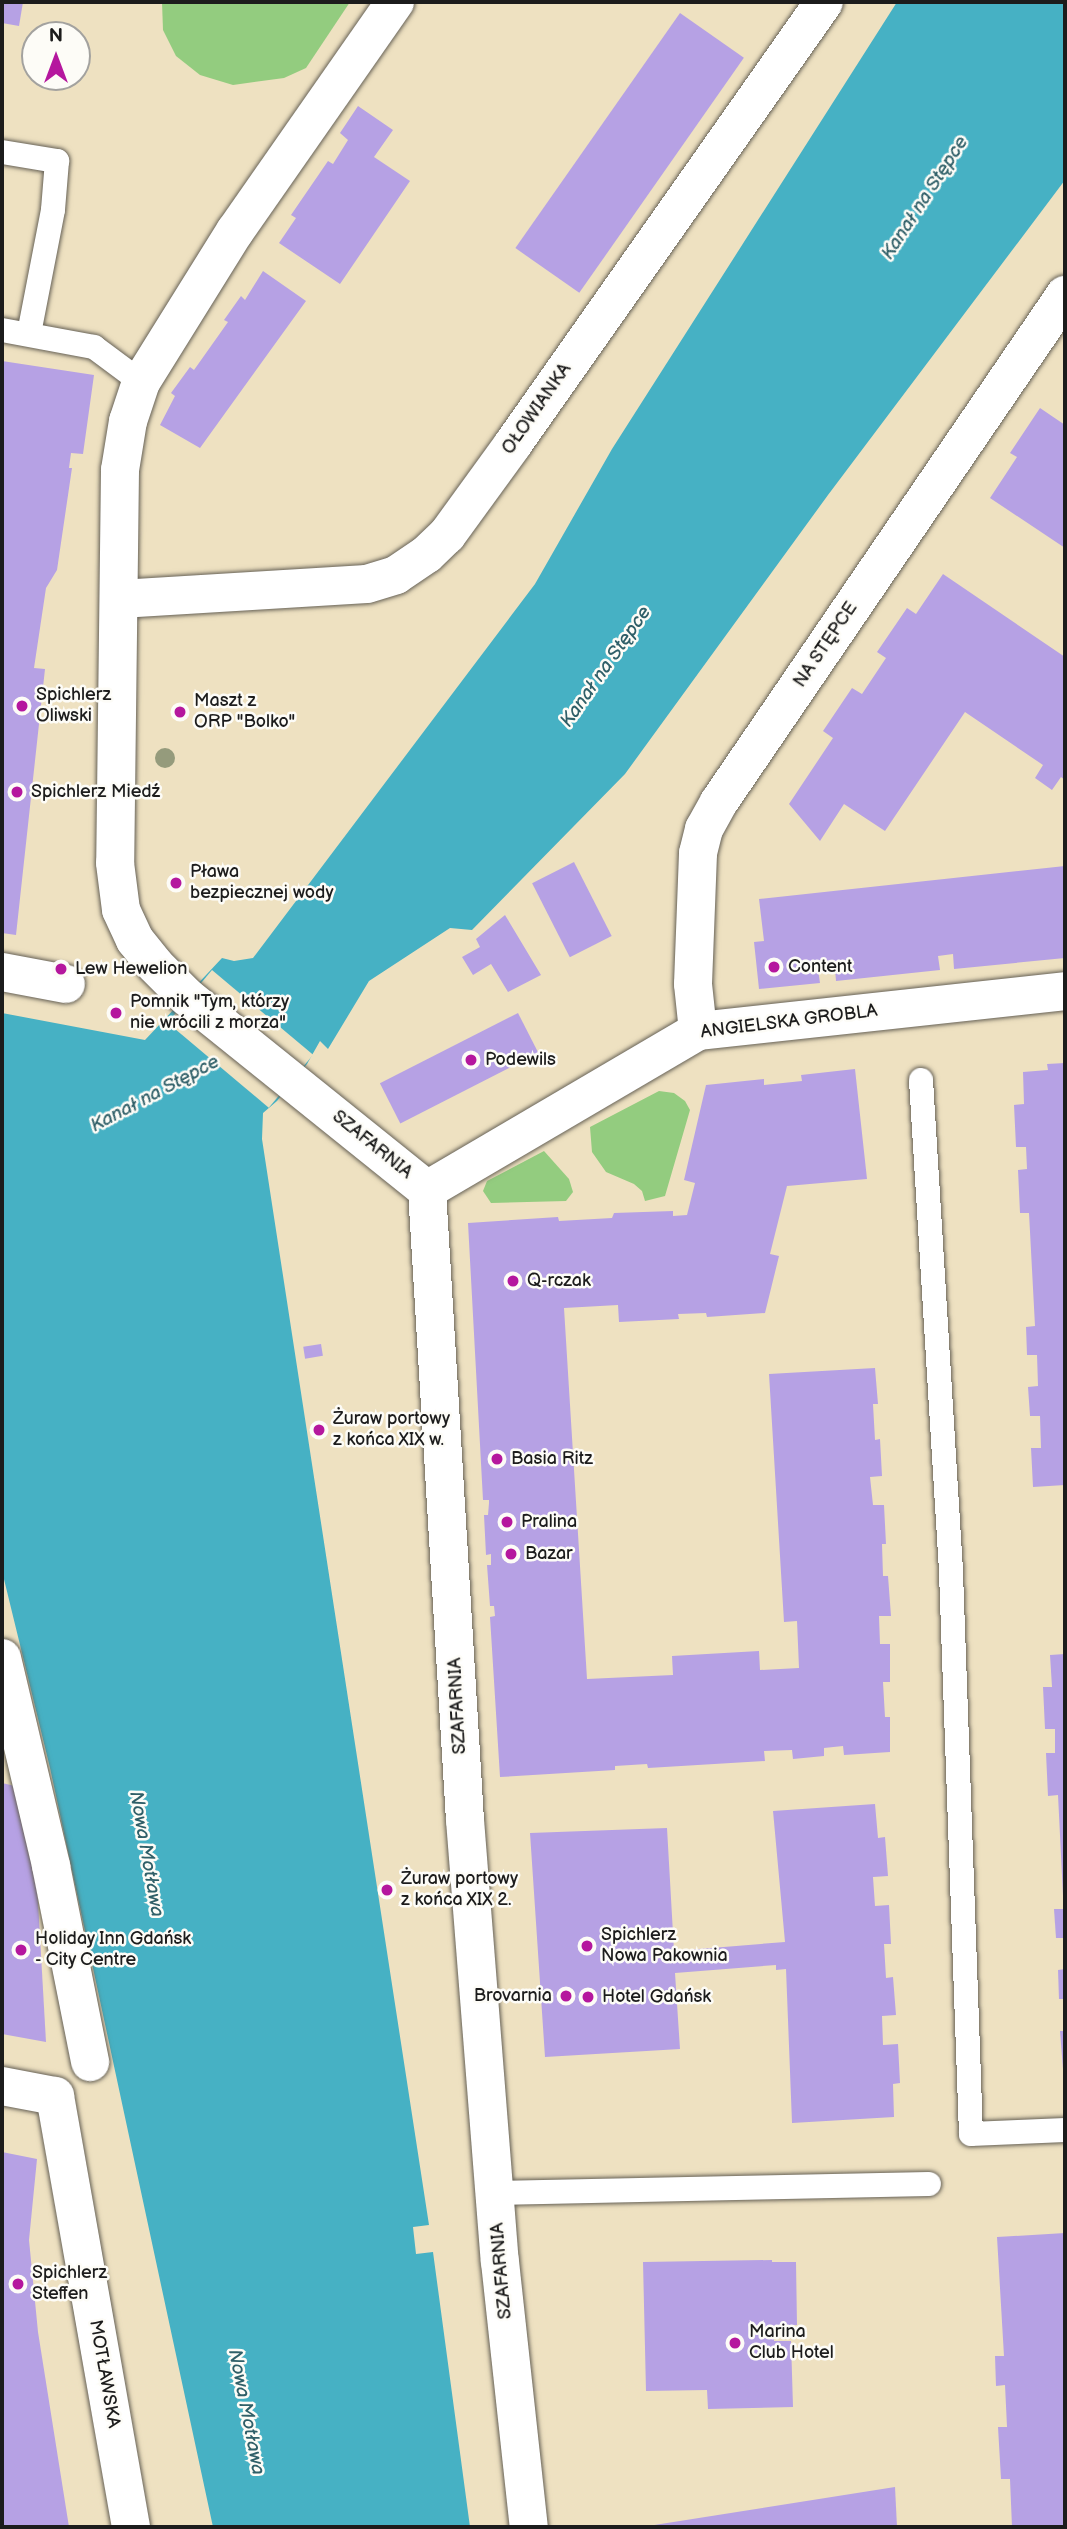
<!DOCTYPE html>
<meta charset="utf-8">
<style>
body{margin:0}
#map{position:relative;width:1067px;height:2529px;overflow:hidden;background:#eee1c1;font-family:"Balsamiq Sans",sans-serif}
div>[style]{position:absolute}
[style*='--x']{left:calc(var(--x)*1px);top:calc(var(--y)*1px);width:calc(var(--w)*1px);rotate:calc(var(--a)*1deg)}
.green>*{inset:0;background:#93cc7f}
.water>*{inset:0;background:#46b1c4}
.pier>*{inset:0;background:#eee1c1;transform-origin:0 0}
.building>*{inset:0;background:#b6a1e4;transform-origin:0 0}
.roads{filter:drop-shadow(0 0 2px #666156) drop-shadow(0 0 2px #666156)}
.service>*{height:24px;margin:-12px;padding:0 12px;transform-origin:12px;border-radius:12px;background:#fff}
.pedestrian>*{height:38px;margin:-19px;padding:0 19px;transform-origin:19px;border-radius:19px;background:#fff}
.minor>*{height:38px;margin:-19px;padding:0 19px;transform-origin:19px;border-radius:19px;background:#fff}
.trees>*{width:20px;height:20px;margin:-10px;border-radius:50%;background:#959b7c}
.dots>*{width:19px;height:19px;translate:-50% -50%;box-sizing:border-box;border:4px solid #fdfcf7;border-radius:50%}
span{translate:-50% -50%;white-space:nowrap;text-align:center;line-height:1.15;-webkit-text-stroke:5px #fdfcf7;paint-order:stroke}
.street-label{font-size:18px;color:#1c1c1c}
.poi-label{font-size:18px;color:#1c1c1c}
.left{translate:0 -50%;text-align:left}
.right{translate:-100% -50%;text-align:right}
.water-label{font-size:19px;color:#2f5f68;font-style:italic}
.frame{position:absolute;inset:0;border:4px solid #1c1c1c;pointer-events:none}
.north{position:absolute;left:21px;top:21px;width:70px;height:70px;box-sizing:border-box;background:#fdfcf7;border:2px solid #a3a29f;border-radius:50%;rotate:0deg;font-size:19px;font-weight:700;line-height:28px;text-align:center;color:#1c1c1c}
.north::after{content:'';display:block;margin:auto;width:24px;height:32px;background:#b5179e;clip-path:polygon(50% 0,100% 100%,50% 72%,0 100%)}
</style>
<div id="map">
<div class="green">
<i style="clip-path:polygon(162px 2px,350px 2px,306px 68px,284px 78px,233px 85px,200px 75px,176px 56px,163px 30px)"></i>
<i style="clip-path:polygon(659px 1091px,674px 1093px,685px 1101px,690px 1110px,665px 1196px,645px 1201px,642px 1191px,634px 1184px,606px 1172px,592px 1152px,590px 1127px)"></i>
<i style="clip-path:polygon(544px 1151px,569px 1179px,573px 1192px,566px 1201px,491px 1203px,483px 1191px,487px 1181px)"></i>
</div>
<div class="water">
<i style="clip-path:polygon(897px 2px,1065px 2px,1065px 180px,828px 495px,625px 774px,472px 930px,450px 928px,369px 981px,328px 1049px,320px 1041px,307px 1064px,277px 1101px,263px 1113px,262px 1139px,429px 2225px,413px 2227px,416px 2254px,433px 2252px,470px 2527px,213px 2527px,50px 1768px,2px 1571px,2px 1013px,145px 1040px,222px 958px,234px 961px,253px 958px,535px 584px,612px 449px)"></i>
</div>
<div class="pier">
<i style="left:212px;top:970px;width:132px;height:69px;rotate:40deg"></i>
</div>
<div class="building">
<i style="clip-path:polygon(2px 2px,23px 2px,19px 26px,2px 23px)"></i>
<i style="left:680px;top:13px;width:78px;height:287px;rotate:35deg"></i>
<i style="clip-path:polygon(358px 106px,393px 130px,374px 157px,410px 181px,340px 284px,279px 243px,296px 218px,291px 215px,328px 161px,333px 164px,348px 140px,340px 133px)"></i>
<i style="clip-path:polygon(263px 271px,306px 301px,200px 448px,160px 425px,175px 396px,171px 393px,190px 367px,194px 370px,228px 322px,224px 320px,241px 296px,245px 300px)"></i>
<i style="clip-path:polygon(2px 361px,94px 375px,83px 454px,71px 453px,69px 468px,72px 468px,57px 570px,46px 588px,34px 668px,45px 669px,16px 935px,2px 933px)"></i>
<i style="clip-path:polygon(1040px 408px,1065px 425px,1065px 548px,990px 498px,1017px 457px,1010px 453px)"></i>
<i style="clip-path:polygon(943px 574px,1065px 657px,1065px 780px,1061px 777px,1052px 790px,1035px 778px,1043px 765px,965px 712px,885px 831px,844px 804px,820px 841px,789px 804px,833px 738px,823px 731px,852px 688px,862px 694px,886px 658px,877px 652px,907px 608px,916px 614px)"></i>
<i style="left:574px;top:862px;width:83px;height:47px;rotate:63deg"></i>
<i style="clip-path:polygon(1065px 866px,1065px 958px,954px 969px,953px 954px,938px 956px,940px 970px,836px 981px,835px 969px,818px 969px,820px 983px,759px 989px,754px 942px,764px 941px,759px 899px)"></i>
<i style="clip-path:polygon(505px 915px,541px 975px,508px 992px,491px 964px,473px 975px,462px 957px,480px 947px,476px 939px)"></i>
<i style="left:518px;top:1013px;width:45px;height:155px;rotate:63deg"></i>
<i style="clip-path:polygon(1065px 1063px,1065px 1485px,1033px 1487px,1031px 1448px,1041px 1448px,1040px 1416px,1030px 1416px,1028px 1387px,1038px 1386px,1037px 1355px,1027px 1355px,1026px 1327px,1035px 1326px,1029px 1213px,1020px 1213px,1018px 1170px,1027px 1169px,1026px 1147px,1016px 1147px,1014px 1105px,1024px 1104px,1023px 1072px,1048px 1070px,1047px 1064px)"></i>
<i style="clip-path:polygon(855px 1069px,867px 1179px,787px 1186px,770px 1254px,779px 1256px,765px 1313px,707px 1317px,706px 1313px,678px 1314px,679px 1319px,619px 1322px,618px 1305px,564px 1308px,587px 1679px,673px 1675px,672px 1656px,759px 1651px,760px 1670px,799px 1668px,797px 1621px,784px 1622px,769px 1374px,875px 1368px,878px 1404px,873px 1404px,875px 1440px,880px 1439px,882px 1476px,870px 1477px,873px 1505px,884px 1505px,886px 1544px,882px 1544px,883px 1576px,888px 1576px,891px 1616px,879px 1616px,880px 1644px,890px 1644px,890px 1682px,883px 1682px,885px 1717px,890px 1717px,890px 1752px,844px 1755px,843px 1746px,824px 1748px,824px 1756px,793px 1759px,792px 1750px,764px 1751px,765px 1761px,648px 1768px,647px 1764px,615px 1766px,615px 1770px,500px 1777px,490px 1617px,495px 1616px,494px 1606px,490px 1606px,487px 1565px,491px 1565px,491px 1554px,486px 1555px,484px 1515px,488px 1515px,489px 1503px,489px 1500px,483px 1500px,468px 1223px,558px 1217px,559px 1221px,612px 1218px,614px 1213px,673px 1211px,673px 1216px,687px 1215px,695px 1183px,684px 1180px,706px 1085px,764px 1079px,764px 1085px,802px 1081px,801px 1075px)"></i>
<i style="left:321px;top:1344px;width:12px;height:18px;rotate:81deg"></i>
<i style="clip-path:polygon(1065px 1654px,1065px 1895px,1063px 1896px,1058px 1795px,1048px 1796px,1046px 1753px,1055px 1753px,1055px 1729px,1045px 1729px,1043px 1687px,1052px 1687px,1050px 1655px)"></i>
<i style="clip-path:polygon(2px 1783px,15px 1786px,36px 1867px,46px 2042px,2px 2034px)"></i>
<i style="clip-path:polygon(875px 1804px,878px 1838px,885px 1837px,888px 1876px,873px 1877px,875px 1906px,889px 1905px,891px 1944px,884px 1944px,886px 1978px,893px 1977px,896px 2015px,882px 2016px,883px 2045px,898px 2044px,900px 2083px,893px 2084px,894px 2117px,792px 2123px,786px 1969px,776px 1970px,776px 1965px,675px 1973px,680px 2049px,545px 2057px,530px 1833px,667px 1828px,674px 1951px,785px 1942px,773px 1811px)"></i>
<i style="clip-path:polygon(1054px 1909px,1065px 1909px,1065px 1938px,1056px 1938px)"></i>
<i style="clip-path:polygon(1065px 1969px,1065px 1999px,1059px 1999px,1058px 1970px)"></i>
<i style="clip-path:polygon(1060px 2031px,1065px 2031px,1065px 2069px,1063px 2069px)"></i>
<i style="clip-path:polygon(2px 2152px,37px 2159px,29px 2240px,38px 2332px,69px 2527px,2px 2527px)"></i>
<i style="clip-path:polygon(1065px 2233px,1065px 2527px,1012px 2527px,1010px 2479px,1001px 2479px,998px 2427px,1007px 2427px,1005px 2385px,996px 2386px,995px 2356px,1004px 2356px,997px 2237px)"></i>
<i style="clip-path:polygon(772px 2260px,772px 2262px,796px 2262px,797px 2325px,774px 2326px,774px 2341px,791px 2341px,793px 2407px,708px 2409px,707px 2390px,646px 2391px,643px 2262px)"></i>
<i style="clip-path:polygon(895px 2487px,897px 2527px,648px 2527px,648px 2526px)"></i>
</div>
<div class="roads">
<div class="service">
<i style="--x:2;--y:152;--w:56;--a:9.3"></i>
<i style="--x:57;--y:161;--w:49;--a:94.7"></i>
<i style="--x:53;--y:210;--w:126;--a:101"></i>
<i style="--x:2;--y:330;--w:94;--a:10.5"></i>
<i style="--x:94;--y:347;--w:59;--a:36.7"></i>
<i style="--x:921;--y:1080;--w:494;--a:86.5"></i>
<i style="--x:951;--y:1573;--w:561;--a:87.96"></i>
<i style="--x:971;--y:2134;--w:94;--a:-2.4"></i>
<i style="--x:495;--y:2193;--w:434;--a:-1.2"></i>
</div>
<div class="pedestrian">
<i style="--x:698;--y:853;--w:25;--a:-76"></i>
<i style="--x:704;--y:829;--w:31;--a:-61"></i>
<i style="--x:719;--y:802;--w:614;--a:-55.69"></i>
<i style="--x:2;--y:972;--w:65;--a:10.6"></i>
<i style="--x:2;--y:1658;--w:214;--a:76.7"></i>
<i style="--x:51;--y:1866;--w:200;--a:78.7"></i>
</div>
<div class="minor">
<i style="--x:395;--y:2;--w:279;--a:124.9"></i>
<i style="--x:235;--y:231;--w:178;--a:121.9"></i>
<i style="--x:141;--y:382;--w:41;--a:108.4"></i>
<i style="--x:128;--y:421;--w:50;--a:99.3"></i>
<i style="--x:120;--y:470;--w:393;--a:90.7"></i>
<i style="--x:115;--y:863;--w:47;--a:82.7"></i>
<i style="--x:121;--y:910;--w:33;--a:65"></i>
<i style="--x:135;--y:940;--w:32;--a:51"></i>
<i style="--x:155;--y:965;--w:45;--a:45"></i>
<i style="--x:187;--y:997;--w:308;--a:38.8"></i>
<i style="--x:427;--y:1190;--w:631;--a:86.55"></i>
<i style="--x:465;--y:1820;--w:443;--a:85.5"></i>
<i style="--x:500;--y:2262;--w:267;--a:83.8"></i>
<i style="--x:120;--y:599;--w:247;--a:-3.5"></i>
<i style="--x:367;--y:584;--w:30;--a:-17"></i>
<i style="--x:396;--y:575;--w:37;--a:-34"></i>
<i style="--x:427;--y:554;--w:28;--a:-44"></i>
<i style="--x:447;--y:535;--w:112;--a:-54"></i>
<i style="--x:513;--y:444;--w:540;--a:-54.87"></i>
<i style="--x:698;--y:1031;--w:47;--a:-96.1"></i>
<i style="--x:693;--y:984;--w:131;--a:-87.8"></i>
<i style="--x:427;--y:1190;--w:314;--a:-30.4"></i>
<i style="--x:698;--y:1031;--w:369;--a:-6.2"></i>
<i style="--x:2;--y:2086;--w:54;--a:10.7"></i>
<i style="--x:55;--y:2096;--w:438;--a:80"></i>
</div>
</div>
<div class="trees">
<i style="left:165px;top:758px"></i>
</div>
<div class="dots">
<i style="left:22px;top:706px;background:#b5179e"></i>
<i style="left:180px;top:712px;background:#b5179e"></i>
<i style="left:17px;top:792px;background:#b5179e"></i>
<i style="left:176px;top:883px;background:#b5179e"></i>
<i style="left:774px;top:967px;background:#b5179e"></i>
<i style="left:61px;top:969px;background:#b5179e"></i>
<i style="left:116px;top:1013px;background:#b5179e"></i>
<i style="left:471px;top:1060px;background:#b5179e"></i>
<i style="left:513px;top:1281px;background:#b5179e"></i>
<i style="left:319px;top:1430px;background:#b5179e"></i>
<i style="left:497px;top:1459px;background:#b5179e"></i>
<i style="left:507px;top:1522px;background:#b5179e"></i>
<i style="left:511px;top:1554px;background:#b5179e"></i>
<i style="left:387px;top:1890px;background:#b5179e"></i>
<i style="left:587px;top:1946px;background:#b5179e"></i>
<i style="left:21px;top:1950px;background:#b5179e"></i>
<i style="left:566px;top:1996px;background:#b5179e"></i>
<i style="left:588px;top:1997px;background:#b5179e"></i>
<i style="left:18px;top:2284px;background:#b5179e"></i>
<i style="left:735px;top:2343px;background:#b5179e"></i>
</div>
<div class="street-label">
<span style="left:537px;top:409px;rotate:-55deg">OŁOWIANKA</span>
<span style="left:826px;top:645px;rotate:-56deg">NA STĘPCE</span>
<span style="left:789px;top:1022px;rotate:-7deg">ANGIELSKA GROBLA</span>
<span style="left:372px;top:1145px;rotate:39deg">SZAFARNIA</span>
<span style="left:458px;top:1706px;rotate:-93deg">SZAFARNIA</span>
<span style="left:502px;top:2271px;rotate:-95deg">SZAFARNIA</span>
<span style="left:104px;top:2374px;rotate:80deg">MOTŁAWSKA</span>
</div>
<div class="poi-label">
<span class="left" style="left:36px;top:706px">Spichlerz<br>Oliwski</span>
<span class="left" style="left:194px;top:712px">Maszt z<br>ORP "Bolko"</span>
<span class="left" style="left:31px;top:792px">Spichlerz Miedź</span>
<span class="left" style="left:190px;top:883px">Pława<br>bezpiecznej wody</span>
<span class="left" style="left:788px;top:967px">Content</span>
<span class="left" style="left:75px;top:969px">Lew Hewelion</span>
<span class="left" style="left:130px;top:1013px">Pomnik "Tym, którzy<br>nie wrócili z morza"</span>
<span class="left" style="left:485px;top:1060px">Podewils</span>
<span class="left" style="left:527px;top:1281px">Q-rczak</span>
<span class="left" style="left:333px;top:1430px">Żuraw portowy<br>z końca XIX w.</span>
<span class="left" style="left:511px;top:1459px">Basia Ritz</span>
<span class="left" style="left:521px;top:1522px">Pralina</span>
<span class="left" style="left:525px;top:1554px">Bazar</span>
<span class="left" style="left:401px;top:1890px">Żuraw portowy<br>z końca XIX 2.</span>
<span class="left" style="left:601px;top:1946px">Spichlerz<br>Nowa Pakownia</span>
<span class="left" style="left:35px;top:1950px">Holiday Inn Gdańsk<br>- City Centre</span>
<span class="right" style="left:552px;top:1996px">Brovarnia</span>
<span class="left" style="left:602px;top:1997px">Hotel Gdańsk</span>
<span class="left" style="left:32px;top:2284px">Spichlerz<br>Steffen</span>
<span class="left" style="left:749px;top:2343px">Marina<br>Club Hotel</span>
</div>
<div class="water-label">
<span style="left:925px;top:198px;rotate:-57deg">Kanał na Stępce</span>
<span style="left:606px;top:667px;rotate:-55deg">Kanał na Stępce</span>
<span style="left:155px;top:1094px;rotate:-28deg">Kanał na Stępce</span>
<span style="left:146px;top:1854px;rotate:80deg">Nowa Motława</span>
<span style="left:246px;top:2412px;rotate:79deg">Nowa Motława</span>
</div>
<div class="frame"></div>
<div class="north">N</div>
</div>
